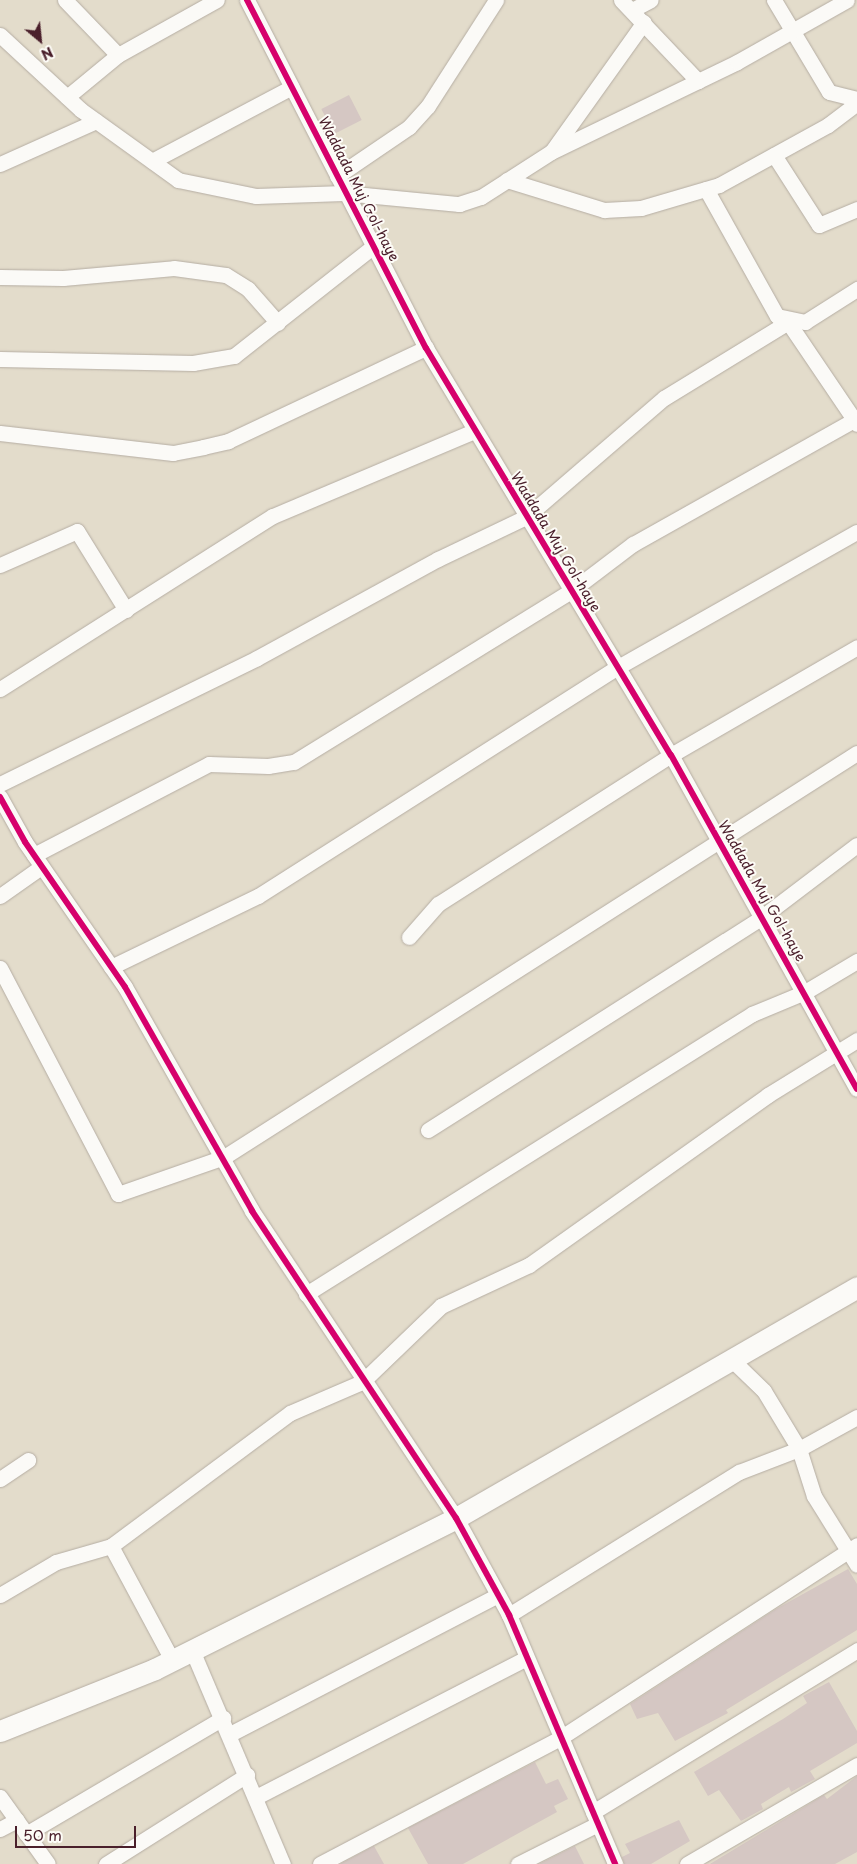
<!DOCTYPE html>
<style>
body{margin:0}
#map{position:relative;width:857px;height:1864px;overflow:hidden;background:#e3dccb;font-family:"Playpen Sans",sans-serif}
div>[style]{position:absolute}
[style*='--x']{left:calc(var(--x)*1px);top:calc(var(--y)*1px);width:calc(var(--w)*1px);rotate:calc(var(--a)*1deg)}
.building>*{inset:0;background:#d5c7c3;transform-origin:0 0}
.roads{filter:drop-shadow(0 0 1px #b5ada3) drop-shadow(0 0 1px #b5ada3)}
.minor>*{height:15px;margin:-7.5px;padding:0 7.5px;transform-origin:7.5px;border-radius:7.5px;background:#fbfaf7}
.secondary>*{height:21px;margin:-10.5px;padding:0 10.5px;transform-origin:10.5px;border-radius:10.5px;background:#fbfaf7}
.cycleway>*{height:6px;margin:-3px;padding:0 3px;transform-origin:3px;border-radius:3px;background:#d6006c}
span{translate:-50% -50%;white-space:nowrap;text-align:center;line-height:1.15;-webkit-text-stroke:4px #fdfcf7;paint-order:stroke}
.street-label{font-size:14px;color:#4a1f2b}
.north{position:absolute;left:15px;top:15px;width:50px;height:50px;-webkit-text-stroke:4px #fdfcf7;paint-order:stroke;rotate:152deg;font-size:14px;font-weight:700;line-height:20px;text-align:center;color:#4a1f2b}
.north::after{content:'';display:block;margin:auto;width:18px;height:22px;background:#4a1f2b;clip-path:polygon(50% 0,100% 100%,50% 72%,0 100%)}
.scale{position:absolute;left:15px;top:1826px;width:121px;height:22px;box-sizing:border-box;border:2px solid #4a1f2b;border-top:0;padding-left:6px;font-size:15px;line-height:18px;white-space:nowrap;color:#4a1f2b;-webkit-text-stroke:4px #fdfcf7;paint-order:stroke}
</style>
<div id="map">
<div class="building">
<i style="left:349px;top:95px;width:28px;height:31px;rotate:63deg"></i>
<i style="clip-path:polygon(848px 1569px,857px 1584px,857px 1630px,726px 1710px,728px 1713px,675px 1741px,658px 1713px,637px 1719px,630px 1704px,776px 1609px)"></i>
<i style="clip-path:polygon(829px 1682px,857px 1731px,857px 1743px,810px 1771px,815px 1779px,791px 1792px,789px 1787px,774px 1796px,761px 1804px,763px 1809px,741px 1821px,719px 1790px,708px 1796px,694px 1772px,783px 1719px,807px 1703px,803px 1696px)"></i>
<i style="clip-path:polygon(535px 1762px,546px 1784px,558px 1779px,568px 1799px,554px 1806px,557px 1812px,463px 1864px,428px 1864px,408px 1828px)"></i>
<i style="clip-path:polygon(857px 1776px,857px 1852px,835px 1864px,710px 1864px,824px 1795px,827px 1799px)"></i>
<i style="clip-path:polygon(679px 1820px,690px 1841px,651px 1864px,624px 1864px,622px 1857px,630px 1853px,625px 1844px)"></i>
<i style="clip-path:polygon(374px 1846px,384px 1864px,340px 1864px)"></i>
<i style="clip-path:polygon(575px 1846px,584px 1864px,539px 1864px)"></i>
</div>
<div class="roads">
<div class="minor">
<i style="--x:65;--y:0;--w:76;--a:46.1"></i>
<i style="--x:247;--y:0;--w:391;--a:62.8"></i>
<i style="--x:426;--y:348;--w:475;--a:59"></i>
<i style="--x:671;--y:755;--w:382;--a:60.9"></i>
<i style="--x:621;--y:0;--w:112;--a:46.5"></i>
<i style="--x:774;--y:0;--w:107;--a:59.1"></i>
<i style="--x:829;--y:92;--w:29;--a:14"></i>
<i style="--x:632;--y:10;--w:21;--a:-28"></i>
<i style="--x:0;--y:35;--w:110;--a:42.8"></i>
<i style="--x:81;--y:110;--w:120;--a:35.8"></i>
<i style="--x:178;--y:180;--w:80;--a:11.6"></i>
<i style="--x:256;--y:196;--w:88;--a:-2"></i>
<i style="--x:344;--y:193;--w:116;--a:5.5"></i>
<i style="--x:459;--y:204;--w:23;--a:-18"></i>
<i style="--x:481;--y:197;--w:83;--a:-32.7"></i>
<i style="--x:551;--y:152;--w:207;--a:-25.8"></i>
<i style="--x:737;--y:62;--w:126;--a:-29.4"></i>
<i style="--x:67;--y:97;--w:66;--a:-39.5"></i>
<i style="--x:118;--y:55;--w:113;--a:-29.1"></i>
<i style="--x:552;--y:151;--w:158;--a:-54.5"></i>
<i style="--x:774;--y:155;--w:83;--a:57.3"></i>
<i style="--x:819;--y:225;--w:41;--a:-22.8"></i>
<i style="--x:152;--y:161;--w:158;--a:-27.9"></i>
<i style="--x:0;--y:164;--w:105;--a:-24.1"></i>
<i style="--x:337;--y:176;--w:87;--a:-34.2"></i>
<i style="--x:409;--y:127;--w:28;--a:-48"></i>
<i style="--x:428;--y:106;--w:126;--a:-57.3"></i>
<i style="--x:507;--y:180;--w:102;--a:17.2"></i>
<i style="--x:604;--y:210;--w:37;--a:-3"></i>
<i style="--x:641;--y:208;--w:81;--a:-16.4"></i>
<i style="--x:719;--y:185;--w:124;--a:-28.8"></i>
<i style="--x:828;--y:125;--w:36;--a:-37"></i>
<i style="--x:706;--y:189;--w:145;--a:60.8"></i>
<i style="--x:777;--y:316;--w:29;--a:12"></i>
<i style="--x:805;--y:322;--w:62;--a:-32.4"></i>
<i style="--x:0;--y:277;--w:63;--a:0.9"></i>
<i style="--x:63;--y:278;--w:111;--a:-5.1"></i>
<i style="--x:174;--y:268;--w:52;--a:7.7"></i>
<i style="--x:226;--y:275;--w:26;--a:32"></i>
<i style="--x:248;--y:289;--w:45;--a:48.6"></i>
<i style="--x:0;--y:359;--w:193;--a:1.2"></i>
<i style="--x:193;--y:363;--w:42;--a:-9.7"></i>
<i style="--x:234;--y:356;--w:178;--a:-38.2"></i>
<i style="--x:0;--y:433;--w:174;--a:6.6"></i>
<i style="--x:173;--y:453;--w:31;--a:-11"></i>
<i style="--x:203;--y:447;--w:26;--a:-13"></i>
<i style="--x:228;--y:441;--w:219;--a:-25.2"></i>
<i style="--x:0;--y:565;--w:84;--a:-23.8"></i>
<i style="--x:77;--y:531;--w:93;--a:58.2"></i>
<i style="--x:0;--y:689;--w:323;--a:-32.4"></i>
<i style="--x:273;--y:516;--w:218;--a:-22.9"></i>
<i style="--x:0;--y:784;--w:286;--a:-26.1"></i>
<i style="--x:257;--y:658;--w:206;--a:-28.7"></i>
<i style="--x:438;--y:559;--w:98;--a:-25.5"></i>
<i style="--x:526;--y:517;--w:182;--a:-40.8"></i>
<i style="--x:664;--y:398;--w:145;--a:-31.5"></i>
<i style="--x:788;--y:322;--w:123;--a:55.9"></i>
<i style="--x:0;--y:797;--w:51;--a:60.9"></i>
<i style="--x:25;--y:842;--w:176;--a:55.4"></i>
<i style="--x:125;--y:987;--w:257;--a:60.4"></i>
<i style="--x:252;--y:1211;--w:369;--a:56.4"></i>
<i style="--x:456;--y:1518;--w:111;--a:61.3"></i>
<i style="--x:509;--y:1615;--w:271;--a:66.9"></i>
<i style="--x:34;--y:855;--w:197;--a:-27.5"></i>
<i style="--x:209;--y:764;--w:59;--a:1.9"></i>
<i style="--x:268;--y:766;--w:26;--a:-9"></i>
<i style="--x:294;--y:762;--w:326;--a:-31.7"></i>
<i style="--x:571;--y:591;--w:78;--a:-37.2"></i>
<i style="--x:633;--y:544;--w:253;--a:-29.3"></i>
<i style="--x:0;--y:896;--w:50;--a:-35.3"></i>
<i style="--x:409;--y:937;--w:44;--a:-48.7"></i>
<i style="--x:438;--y:904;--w:277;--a:-32.6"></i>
<i style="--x:671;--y:755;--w:215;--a:-30.1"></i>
<i style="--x:111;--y:967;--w:163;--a:-25.8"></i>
<i style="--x:258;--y:896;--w:427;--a:-32.5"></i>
<i style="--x:618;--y:667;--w:274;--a:-29.5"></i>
<i style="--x:0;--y:968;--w:255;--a:62.4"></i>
<i style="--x:118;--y:1194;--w:112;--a:-19.2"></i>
<i style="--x:224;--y:1157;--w:751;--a:-32.55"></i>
<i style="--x:428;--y:1130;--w:396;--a:-32.5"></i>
<i style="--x:762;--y:917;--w:119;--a:-37.2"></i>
<i style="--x:306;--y:1294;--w:527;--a:-32.12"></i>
<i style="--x:752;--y:1014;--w:57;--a:-22.5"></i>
<i style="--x:805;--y:992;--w:61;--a:-30.8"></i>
<i style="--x:730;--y:1358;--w:47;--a:44.1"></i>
<i style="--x:764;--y:1391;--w:68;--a:58.9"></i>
<i style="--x:799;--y:1449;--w:49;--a:72.3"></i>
<i style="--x:814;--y:1496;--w:81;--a:58.1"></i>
<i style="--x:0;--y:1479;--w:34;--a:-34"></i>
<i style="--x:111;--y:1546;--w:129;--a:61.8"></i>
<i style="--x:0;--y:1595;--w:65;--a:-30.5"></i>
<i style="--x:56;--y:1562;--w:57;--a:-16.2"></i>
<i style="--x:111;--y:1546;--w:223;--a:-36.6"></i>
<i style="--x:290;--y:1413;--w:78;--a:-23.3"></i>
<i style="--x:362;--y:1382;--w:110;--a:-43.9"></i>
<i style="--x:441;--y:1306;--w:97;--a:-25"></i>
<i style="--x:529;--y:1265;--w:293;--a:-35.4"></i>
<i style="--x:768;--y:1095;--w:105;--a:-31.7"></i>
<i style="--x:509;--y:1615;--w:271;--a:-31.9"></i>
<i style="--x:739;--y:1472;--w:64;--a:-21"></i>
<i style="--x:799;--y:1449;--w:66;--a:-28.9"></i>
<i style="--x:192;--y:1650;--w:233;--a:67"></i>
<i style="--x:230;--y:1734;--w:300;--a:-27.4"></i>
<i style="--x:0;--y:1797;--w:82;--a:54.4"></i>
<i style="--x:256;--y:1797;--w:302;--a:-27.2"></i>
<i style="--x:593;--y:1812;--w:310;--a:-31.5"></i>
<i style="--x:0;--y:1829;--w:19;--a:-28"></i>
<i style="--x:26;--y:1834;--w:229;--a:-30.5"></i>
<i style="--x:106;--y:1864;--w:167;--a:-32.3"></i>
<i style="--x:320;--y:1864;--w:271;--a:-27.7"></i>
<i style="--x:560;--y:1738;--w:354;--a:-33"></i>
<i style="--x:518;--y:1864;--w:89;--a:-26.6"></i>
<i style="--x:687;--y:1864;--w:197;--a:-30.2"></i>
</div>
<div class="secondary">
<i style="--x:0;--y:1731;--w:167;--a:-21.8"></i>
<i style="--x:155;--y:1669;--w:337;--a:-26.6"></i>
<i style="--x:456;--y:1518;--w:463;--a:-29.9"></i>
</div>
</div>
<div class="cycleway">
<i style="--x:247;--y:0;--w:391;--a:62.8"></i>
<i style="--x:426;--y:348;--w:475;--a:59"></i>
<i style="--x:671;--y:755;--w:382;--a:60.9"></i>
<i style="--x:0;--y:797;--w:51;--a:60.9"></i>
<i style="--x:25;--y:842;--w:176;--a:55.4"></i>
<i style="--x:125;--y:987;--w:257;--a:60.4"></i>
<i style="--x:252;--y:1211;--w:369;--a:56.4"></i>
<i style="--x:456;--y:1518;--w:111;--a:61.3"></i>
<i style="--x:509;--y:1615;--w:271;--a:66.9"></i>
</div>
<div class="street-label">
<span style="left:359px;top:189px;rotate:63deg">Waddada Muj Gol-haye</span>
<span style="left:556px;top:542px;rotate:59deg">Waddada Muj Gol-haye</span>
<span style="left:762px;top:891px;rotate:60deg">Waddada Muj Gol-haye</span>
</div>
<div class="north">N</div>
<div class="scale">50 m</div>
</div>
